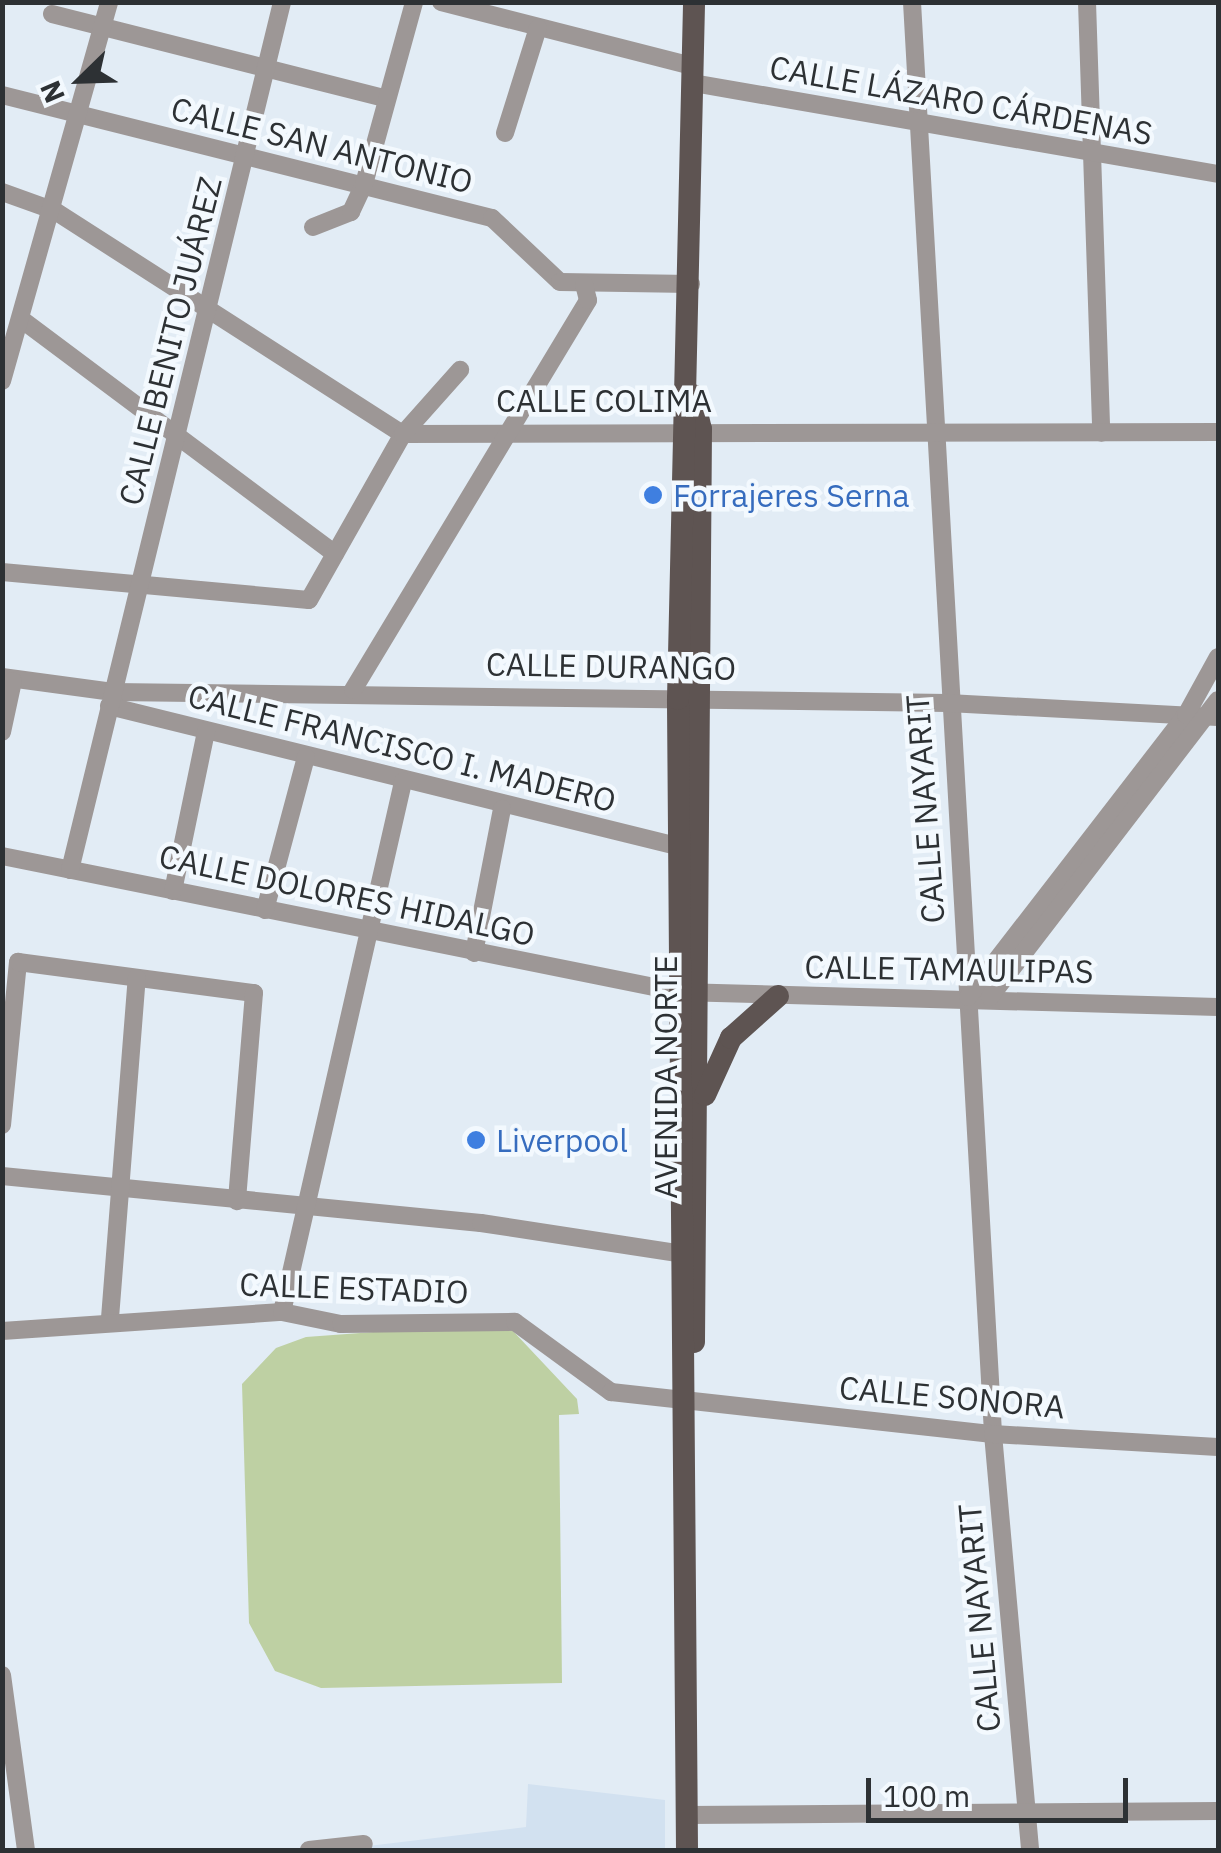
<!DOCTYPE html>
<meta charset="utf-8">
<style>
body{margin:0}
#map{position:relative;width:1221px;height:1853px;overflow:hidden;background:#e2ecf5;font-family:"IBM Plex Sans",sans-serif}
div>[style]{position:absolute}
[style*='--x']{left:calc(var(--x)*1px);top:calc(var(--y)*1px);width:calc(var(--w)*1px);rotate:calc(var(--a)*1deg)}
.built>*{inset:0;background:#d2e1f0}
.green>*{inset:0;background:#bed0a3}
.minor>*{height:18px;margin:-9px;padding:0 9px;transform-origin:9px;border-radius:9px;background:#9d9796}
.major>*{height:22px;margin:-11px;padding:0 11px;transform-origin:11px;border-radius:11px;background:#5e5452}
.dots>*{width:28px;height:28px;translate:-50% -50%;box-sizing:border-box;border:5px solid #f3f9fe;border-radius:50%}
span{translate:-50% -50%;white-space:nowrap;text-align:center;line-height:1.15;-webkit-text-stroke:9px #f3f9fe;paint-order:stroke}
.street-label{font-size:32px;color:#2d3134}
.shop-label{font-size:32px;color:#366cbe}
.left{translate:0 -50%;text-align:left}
.frame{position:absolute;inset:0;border:5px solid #2d3134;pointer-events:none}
.north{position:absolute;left:30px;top:30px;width:100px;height:100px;-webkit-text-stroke:8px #f3f9fe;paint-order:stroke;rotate:247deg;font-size:28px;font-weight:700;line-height:40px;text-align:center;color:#2d3134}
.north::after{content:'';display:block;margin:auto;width:35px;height:45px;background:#2d3134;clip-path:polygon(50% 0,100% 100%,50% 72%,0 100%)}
.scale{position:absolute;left:866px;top:1778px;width:262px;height:45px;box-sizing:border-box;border:5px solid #2d3134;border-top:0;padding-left:12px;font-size:30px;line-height:35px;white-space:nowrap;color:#2d3134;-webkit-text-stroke:8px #f3f9fe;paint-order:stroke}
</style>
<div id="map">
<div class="built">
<i style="clip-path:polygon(528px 1784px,665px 1800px,665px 1850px,335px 1850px,526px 1827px)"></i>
</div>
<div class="green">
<i style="clip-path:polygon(469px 1325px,513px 1331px,577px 1399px,579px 1414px,559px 1415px,562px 1683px,321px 1688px,275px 1671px,249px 1623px,242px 1384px,276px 1348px,306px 1337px)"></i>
</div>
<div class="minor">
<i style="--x:441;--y:2;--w:260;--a:14.3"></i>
<i style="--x:912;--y:2;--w:1434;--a:86.76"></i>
<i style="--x:993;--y:1434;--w:418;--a:84.9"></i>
<i style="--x:1087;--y:2;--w:431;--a:88.1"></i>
<i style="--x:52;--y:14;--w:343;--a:14.2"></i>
<i style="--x:693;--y:83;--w:533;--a:9.83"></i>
<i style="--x:2;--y:95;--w:505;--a:14.09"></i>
<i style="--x:492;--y:218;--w:93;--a:43.3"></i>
<i style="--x:560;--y:282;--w:131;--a:0.9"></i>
<i style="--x:505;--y:133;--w:110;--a:-72.6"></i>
<i style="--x:2;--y:192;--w:56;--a:19.7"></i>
<i style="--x:55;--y:211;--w:413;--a:32.7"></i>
<i style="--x:403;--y:434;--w:815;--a:-0.14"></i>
<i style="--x:313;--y:227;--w:41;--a:-21.5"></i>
<i style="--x:351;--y:212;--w:31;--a:-65"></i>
<i style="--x:364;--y:184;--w:189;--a:-74.6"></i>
<i style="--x:21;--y:319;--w:392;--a:36.8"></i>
<i style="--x:2;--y:381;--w:394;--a:-74.2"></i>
<i style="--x:2;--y:572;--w:308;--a:5.2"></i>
<i style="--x:309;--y:600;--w:191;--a:-60.5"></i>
<i style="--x:403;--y:434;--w:86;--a:-48.3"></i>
<i style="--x:2;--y:677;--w:112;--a:7.7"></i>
<i style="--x:113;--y:692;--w:835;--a:0.75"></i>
<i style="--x:948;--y:703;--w:270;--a:3"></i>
<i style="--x:353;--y:690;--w:455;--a:-58.9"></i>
<i style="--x:588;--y:300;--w:16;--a:-104"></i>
<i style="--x:109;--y:706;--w:589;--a:13.85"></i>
<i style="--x:2;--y:732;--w:52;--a:-77.8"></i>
<i style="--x:2;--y:856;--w:691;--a:11.36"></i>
<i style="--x:679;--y:992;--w:539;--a:1.59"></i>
<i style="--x:70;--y:870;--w:894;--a:-76.27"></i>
<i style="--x:173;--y:891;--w:163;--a:-78.3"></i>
<i style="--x:265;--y:910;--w:158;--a:-75"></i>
<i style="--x:474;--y:953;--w:147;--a:-79"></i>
<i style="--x:968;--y:997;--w:356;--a:-52.3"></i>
<i style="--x:1186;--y:715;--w:66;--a:-61.1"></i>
<i style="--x:990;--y:997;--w:374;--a:-52.5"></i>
<i style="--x:2;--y:1125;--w:164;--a:-84.4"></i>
<i style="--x:18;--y:962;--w:238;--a:7.5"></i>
<i style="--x:254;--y:993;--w:209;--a:94.7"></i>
<i style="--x:2;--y:1176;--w:481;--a:5.6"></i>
<i style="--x:481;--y:1223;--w:199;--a:8.7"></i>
<i style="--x:282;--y:1312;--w:544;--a:-77.14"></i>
<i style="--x:110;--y:1318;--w:341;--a:-85.5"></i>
<i style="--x:2;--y:1331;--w:281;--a:-3.9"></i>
<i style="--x:282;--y:1312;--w:60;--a:11.5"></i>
<i style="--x:341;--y:1324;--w:174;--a:-0.7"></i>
<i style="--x:515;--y:1322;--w:119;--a:36.1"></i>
<i style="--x:611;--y:1392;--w:384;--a:6.3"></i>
<i style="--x:993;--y:1434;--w:225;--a:3.3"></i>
<i style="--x:2;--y:1675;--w:177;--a:82.2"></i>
<i style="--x:686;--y:1815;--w:532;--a:-0.43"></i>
<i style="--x:309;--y:1850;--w:55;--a:-6.2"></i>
</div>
<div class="major">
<i style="--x:693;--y:395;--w:35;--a:77"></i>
<i style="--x:701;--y:429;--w:913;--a:90.44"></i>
<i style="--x:705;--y:1095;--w:63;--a:-65.5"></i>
<i style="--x:731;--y:1038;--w:63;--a:-41.8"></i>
<i style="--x:687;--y:1850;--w:1151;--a:-90.45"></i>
<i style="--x:678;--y:699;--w:697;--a:-88.68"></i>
</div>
<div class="dots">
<i style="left:653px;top:495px;background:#3f7fe0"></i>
<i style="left:476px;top:1140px;background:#3f7fe0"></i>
</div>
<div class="street-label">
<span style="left:961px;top:100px;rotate:10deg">CALLE LÁZARO CÁRDENAS</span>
<span style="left:322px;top:145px;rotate:14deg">CALLE SAN ANTONIO</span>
<span style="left:170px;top:341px;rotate:-76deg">CALLE BENITO JUÁREZ</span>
<span style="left:604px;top:400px">CALLE COLIMA</span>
<span style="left:611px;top:666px;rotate:1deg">CALLE DURANGO</span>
<span style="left:402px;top:748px;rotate:14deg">CALLE FRANCISCO I. MADERO</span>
<span style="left:925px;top:809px;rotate:-94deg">CALLE NAYARIT</span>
<span style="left:347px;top:895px;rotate:12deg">CALLE DOLORES HIDALGO</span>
<span style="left:949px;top:969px;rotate:1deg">CALLE TAMAULIPAS</span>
<span style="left:665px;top:1077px;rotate:-90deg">AVENIDA NORTE</span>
<span style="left:354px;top:1288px;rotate:2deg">CALLE ESTADIO</span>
<span style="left:952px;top:1397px;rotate:5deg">CALLE SONORA</span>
<span style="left:979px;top:1618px;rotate:-95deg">CALLE NAYARIT</span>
</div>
<div class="shop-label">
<span class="left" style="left:673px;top:495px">Forrajeres Serna</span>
<span class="left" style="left:496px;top:1140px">Liverpool</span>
</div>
<div class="frame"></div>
<div class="north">N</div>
<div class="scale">100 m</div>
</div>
